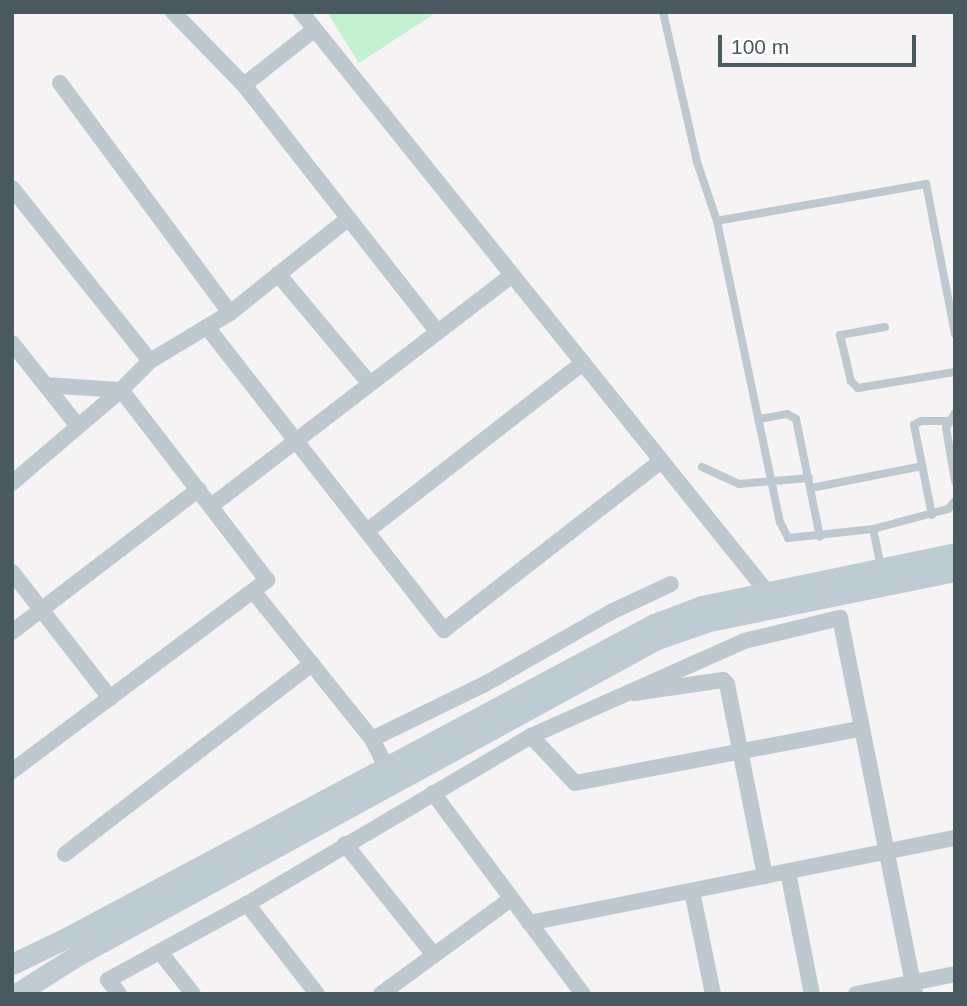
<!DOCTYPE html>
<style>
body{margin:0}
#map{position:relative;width:967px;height:1006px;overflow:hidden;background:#f5f3f3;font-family:Arial,sans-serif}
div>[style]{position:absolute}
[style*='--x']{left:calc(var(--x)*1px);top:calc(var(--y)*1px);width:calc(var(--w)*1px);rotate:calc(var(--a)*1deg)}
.green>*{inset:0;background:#c3f0d1}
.lane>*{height:8px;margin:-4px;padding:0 4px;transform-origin:4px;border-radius:4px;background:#bec8cf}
.street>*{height:16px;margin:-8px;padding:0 8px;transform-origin:8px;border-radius:8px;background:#bec8cf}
.secondary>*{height:21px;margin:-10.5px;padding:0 10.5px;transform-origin:10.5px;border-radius:10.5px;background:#bfcbd3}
span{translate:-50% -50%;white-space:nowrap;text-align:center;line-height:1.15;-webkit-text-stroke:6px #fff;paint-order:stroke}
.frame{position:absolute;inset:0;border:14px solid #4a5860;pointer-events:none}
.scale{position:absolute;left:718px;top:35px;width:198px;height:32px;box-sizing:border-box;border:4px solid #4a5860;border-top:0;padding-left:9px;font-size:21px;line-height:24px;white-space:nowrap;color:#4a5860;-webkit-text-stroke:5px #fff;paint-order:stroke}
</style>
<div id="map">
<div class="green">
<i style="clip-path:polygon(327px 12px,437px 12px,359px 63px)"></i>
</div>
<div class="lane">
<i style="--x:663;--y:12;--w:154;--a:77.2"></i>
<i style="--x:697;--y:162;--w:62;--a:71.3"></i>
<i style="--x:885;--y:327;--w:46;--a:169.9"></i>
<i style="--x:840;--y:335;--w:47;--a:76.6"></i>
<i style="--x:851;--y:381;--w:10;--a:45"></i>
<i style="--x:858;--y:388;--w:98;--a:-9.4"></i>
<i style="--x:955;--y:334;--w:153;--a:-100.9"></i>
<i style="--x:926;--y:184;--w:212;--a:170"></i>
<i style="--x:717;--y:221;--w:308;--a:78.2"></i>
<i style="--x:780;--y:522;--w:18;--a:63"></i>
<i style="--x:788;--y:538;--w:85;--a:-6"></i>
<i style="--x:873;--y:529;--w:78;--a:-14.9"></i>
<i style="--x:948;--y:509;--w:11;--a:-49"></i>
<i style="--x:955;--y:413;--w:17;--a:121"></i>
<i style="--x:946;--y:428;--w:54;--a:80.4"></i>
<i style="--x:759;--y:419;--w:28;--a:-10"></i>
<i style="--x:787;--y:414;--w:10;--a:29"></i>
<i style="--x:796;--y:419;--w:120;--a:78.5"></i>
<i style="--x:702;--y:467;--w:41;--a:24.7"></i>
<i style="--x:739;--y:484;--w:70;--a:-4.9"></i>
<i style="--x:811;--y:488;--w:113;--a:-11.2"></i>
<i style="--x:932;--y:515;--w:92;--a:-101.3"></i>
<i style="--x:914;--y:425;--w:8;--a:-30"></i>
<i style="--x:921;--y:421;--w:27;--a:0"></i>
<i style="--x:873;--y:529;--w:39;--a:78"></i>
</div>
<div class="street">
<i style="--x:173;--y:12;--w:102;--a:45.8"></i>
<i style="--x:244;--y:85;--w:314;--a:51.9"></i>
<i style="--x:301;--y:12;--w:744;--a:51.22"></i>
<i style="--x:60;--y:83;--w:286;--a:53.5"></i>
<i style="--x:244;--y:85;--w:90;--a:-38.3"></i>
<i style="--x:12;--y:188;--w:221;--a:51.4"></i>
<i style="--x:278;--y:274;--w:143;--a:50.1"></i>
<i style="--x:207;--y:327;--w:385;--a:52"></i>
<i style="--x:444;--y:630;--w:275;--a:-37.9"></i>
<i style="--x:12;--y:343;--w:105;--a:51.6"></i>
<i style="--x:12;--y:483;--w:143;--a:-40.5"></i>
<i style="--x:121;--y:390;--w:41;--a:-45"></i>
<i style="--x:150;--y:361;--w:93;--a:-31"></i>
<i style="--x:230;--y:313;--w:152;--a:-38.6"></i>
<i style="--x:211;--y:506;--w:379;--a:-37.5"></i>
<i style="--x:367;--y:531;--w:274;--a:-37.9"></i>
<i style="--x:12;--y:572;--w:160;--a:52.1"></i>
<i style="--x:253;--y:591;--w:190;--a:51.2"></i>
<i style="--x:372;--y:739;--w:30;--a:63"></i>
<i style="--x:12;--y:632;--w:235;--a:-37.4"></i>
<i style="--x:634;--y:693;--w:90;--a:-8.3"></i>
<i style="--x:723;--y:680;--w:6;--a:45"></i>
<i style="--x:727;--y:684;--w:196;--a:78.8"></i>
<i style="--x:531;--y:736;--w:64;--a:46.9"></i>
<i style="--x:575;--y:783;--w:292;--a:-10.8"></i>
<i style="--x:372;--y:739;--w:126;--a:-26"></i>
<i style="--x:485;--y:684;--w:145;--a:-29.7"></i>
<i style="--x:611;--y:612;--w:66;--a:-25"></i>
<i style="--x:12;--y:771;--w:319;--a:-36.8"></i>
<i style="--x:267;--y:580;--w:240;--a:-127.5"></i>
<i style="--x:121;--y:390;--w:76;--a:-176.2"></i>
<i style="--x:433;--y:793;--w:251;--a:53.3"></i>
<i style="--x:345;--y:844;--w:142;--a:51.3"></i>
<i style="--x:65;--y:854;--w:312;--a:-37.6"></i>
<i style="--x:788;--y:872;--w:124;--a:78.9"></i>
<i style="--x:692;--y:891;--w:105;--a:78.5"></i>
<i style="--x:247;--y:904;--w:114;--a:52.1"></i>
<i style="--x:529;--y:923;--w:434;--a:-11.3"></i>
<i style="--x:160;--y:952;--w:53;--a:51.8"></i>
<i style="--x:119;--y:994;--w:18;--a:-128"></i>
<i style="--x:108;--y:980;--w:158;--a:-28.7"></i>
<i style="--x:247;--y:904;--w:330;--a:-30.6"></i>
<i style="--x:531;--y:736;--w:233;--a:-24"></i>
<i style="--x:744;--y:641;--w:99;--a:-13.5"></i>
<i style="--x:840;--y:618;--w:383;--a:78.7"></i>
<i style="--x:381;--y:994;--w:161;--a:-36.2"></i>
<i style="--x:856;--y:994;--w:101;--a:-11.4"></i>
</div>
<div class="secondary">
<i style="--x:12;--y:964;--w:62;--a:-25.7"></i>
<i style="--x:68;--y:937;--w:664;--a:-28.11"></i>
<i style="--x:654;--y:624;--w:51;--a:-20.6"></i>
<i style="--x:702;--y:606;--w:258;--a:-11.8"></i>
<i style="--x:16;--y:994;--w:73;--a:-32.2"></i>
<i style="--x:78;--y:955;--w:660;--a:-28.62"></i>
<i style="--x:657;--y:639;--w:55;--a:-19.1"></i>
<i style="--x:709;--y:621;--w:251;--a:-11.5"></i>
</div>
<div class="frame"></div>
<div class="scale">100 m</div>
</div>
